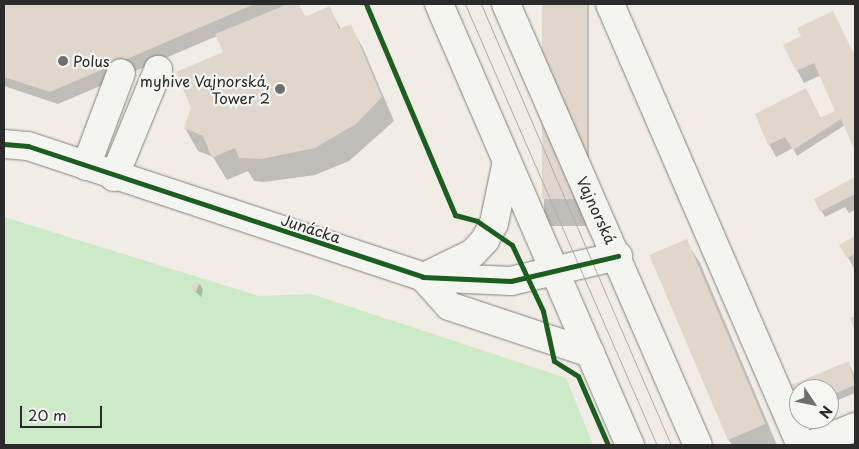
<!DOCTYPE html>
<meta charset="utf-8">
<style>
body{margin:0}
#map{position:relative;width:859px;height:449px;overflow:hidden;background:#f1ece6;font-family:"Playpen Sans",sans-serif}
div>[style]{position:absolute}
[style*='--x']{left:calc(var(--x)*1px);top:calc(var(--y)*1px);width:calc(var(--w)*1px);rotate:calc(var(--a)*1deg)}
.green>*{inset:0;background:#cceac7}
.shadow>*{inset:0;background:#0003;transform-origin:0 0}
.building>*{inset:0;background:#e0d6cc;transform-origin:0 0}
.roads{filter:drop-shadow(0 0 1px #84827f) drop-shadow(0 0 1px #84827f)}
.minor>*{height:28px;margin:-14px;padding:0 14px;transform-origin:14px;border-radius:14px;background:#f4f4f1}
.major>*{height:28px;margin:-14px;padding:0 14px;transform-origin:14px;border-radius:14px;background:#f4f4f1}
.tram>*{height:1px;margin:-0.5px;padding:0 0.5px;transform-origin:0.5px;border-radius:0.5px;background:#b0afad}
.cycleway>*{height:5px;margin:-2.5px;padding:0 2.5px;transform-origin:2.5px;border-radius:2.5px;background:#1b5e20}
.dots>*{width:14px;height:14px;translate:-50% -50%;box-sizing:border-box;border:2px solid #f6f6f2;border-radius:50%}
span{translate:-50% -50%;white-space:nowrap;text-align:center;line-height:1.15;-webkit-text-stroke:4.5px #f6f6f2;paint-order:stroke}
.poi-label{font-size:15px;color:#2b2b2b}
.left{translate:0 -50%;text-align:left}
.right{translate:-100% -50%;text-align:right}
.street-label{font-size:15px;color:#2b2b2b}
.frame{position:absolute;inset:0;border:5px solid #2b2b2b;pointer-events:none}
.north{position:absolute;left:789px;top:379px;width:50px;height:50px;box-sizing:border-box;background:#f6f6f2;border:1px solid #a5a5a2;border-radius:50%;rotate:124deg;font-size:14px;font-weight:700;line-height:20px;text-align:center;color:#2b2b2b}
.north::after{content:'';display:block;margin:auto;width:18px;height:22px;background:#706f6c;clip-path:polygon(50% 0,100% 100%,50% 72%,0 100%)}
.scale{position:absolute;left:20px;top:406px;width:82px;height:22px;box-sizing:border-box;border:2px solid #2b2b2b;border-top:0;padding-left:6px;font-size:15px;line-height:18px;white-space:nowrap;color:#2b2b2b;-webkit-text-stroke:4px #f6f6f2;paint-order:stroke}
</style>
<div id="map">
<div class="green">
<i style="clip-path:polygon(4px 217px,259px 296px,312px 294px,566px 378px,593px 445px,4px 445px)"></i>
</div>
<div class="shadow">
<i style="clip-path:polygon(4px 4px,298px 4px,306px 18px,329px 8px,341px 29px,350px 26px,363px 48px,394px 121px,349px 161px,315px 175px,264px 182px,254px 181px,248px 171px,227px 180px,213px 157px,198px 151px,185px 128px,224px 53px,217px 36px,58px 104px,4px 86px)"></i>
<i style="left:544px;top:4px;width:45px;height:222px"></i>
<i style="clip-path:polygon(833px 13px,855px 57px,855px 148px,845px 125px,797px 156px,793px 148px,776px 157px,769px 144px,806px 89px,821px 119px,838px 111px,821px 75px,804px 83px,797px 70px,803px 37px)"></i>
<i style="clip-path:polygon(855px 179px,855px 210px,849px 213px,845px 207px,825px 217px,815px 199px)"></i>
<i style="clip-path:polygon(855px 238px,855px 270px,841px 245px)"></i>
<i style="clip-path:polygon(686px 241px,700px 263px,777px 445px,732px 445px,729px 440px)"></i>
<i style="clip-path:polygon(200px 284px,203px 290px,201px 297px,193px 289px)"></i>
<i style="clip-path:polygon(848px 362px,855px 376px,855px 393px,829px 404px,829px 389px,786px 389px)"></i>
</div>
<div class="building">
<i style="clip-path:polygon(4px 4px,255px 4px,50px 92px,4px 77px)"></i>
<i style="clip-path:polygon(288px 4px,299px 4px,305px 17px,330px 6px,339px 29px,351px 24px,382px 97px,356px 124px,315px 148px,261px 159px,239px 158px,235px 148px,212px 158px,203px 136px,184px 128px,191px 108px,176px 72px,223px 52px,215px 34px)"></i>
<i style="left:542px;top:4px;width:45px;height:195px"></i>
<i style="clip-path:polygon(833px 11px,855px 57px,855px 151px,841px 119px,793px 150px,785px 137px,768px 145px,755px 114px,806px 88px,820px 118px,835px 111px,814px 63px,796px 71px,783px 45px,801px 36px,797px 28px)"></i>
<i style="clip-path:polygon(855px 177px,855px 194px,820px 212px,814px 199px)"></i>
<i style="clip-path:polygon(855px 236px,855px 254px,847px 258px,839px 245px)"></i>
<i style="left:687px;top:239px;width:201px;height:41px;rotate:67deg"></i>
<i style="left:195px;top:281px;width:5px;height:9px;rotate:22deg"></i>
<i style="clip-path:polygon(855px 316px,855px 331px,850px 318px)"></i>
<i style="clip-path:polygon(849px 361px,855px 385px,829px 396px,829px 389px,799px 389px,799px 409px,784px 388px)"></i>
</div>
<div class="roads">
<div class="minor">
<i style="--x:610;--y:4;--w:481;--a:66.6"></i>
<i style="--x:4;--y:144;--w:24;--a:5"></i>
<i style="--x:28;--y:146;--w:416;--a:18.3"></i>
<i style="--x:423;--y:277;--w:88;--a:2.6"></i>
<i style="--x:511;--y:281;--w:110;--a:-13.2"></i>
<i style="--x:86;--y:166;--w:99;--a:-69.4"></i>
<i style="--x:114;--y:177;--w:116;--a:-67.6"></i>
<i style="--x:423;--y:277;--w:39;--a:48"></i>
<i style="--x:449;--y:306;--w:149;--a:18.4"></i>
<i style="--x:424;--y:277;--w:55;--a:-26.1"></i>
<i style="--x:473;--y:253;--w:18;--a:-47"></i>
<i style="--x:485;--y:240;--w:19;--a:-62"></i>
<i style="--x:494;--y:223;--w:63;--a:-78.2"></i>
<i style="--x:811;--y:445;--w:48;--a:-22.2"></i>
</div>
<div class="major">
<i style="--x:439;--y:4;--w:481;--a:66.6"></i>
<i style="--x:506;--y:4;--w:481;--a:66.5"></i>
</div>
</div>
<div class="tram">
<i style="--x:465;--y:4;--w:481;--a:66.5"></i>
<i style="--x:481;--y:4;--w:480;--a:66.7"></i>
</div>
<div class="cycleway">
<i style="--x:366;--y:4;--w:229;--a:67.1"></i>
<i style="--x:455;--y:215;--w:23;--a:15"></i>
<i style="--x:477;--y:221;--w:42;--a:34.4"></i>
<i style="--x:512;--y:245;--w:73;--a:64.8"></i>
<i style="--x:543;--y:311;--w:51;--a:77.6"></i>
<i style="--x:554;--y:361;--w:28;--a:32"></i>
<i style="--x:578;--y:376;--w:75;--a:66.5"></i>
<i style="--x:4;--y:144;--w:24;--a:5"></i>
<i style="--x:28;--y:146;--w:416;--a:18.3"></i>
<i style="--x:423;--y:277;--w:88;--a:2.6"></i>
<i style="--x:511;--y:281;--w:110;--a:-13.2"></i>
</div>
<div class="dots">
<i style="left:63px;top:61px;background:#706f6c"></i>
<i style="left:280px;top:89px;background:#706f6c"></i>
</div>
<div class="poi-label">
<span class="left" style="left:73px;top:61px">Polus</span>
<span class="right" style="left:270px;top:89px">myhive Vajnorská,<br>Tower 2</span>
</div>
<div class="street-label">
<span style="left:597px;top:210px;rotate:65deg">Vajnorská</span>
<span style="left:311px;top:228px;rotate:18deg">Junácka</span>
</div>
<div class="frame"></div>
<div class="north">N</div>
<div class="scale">20 m</div>
</div>
